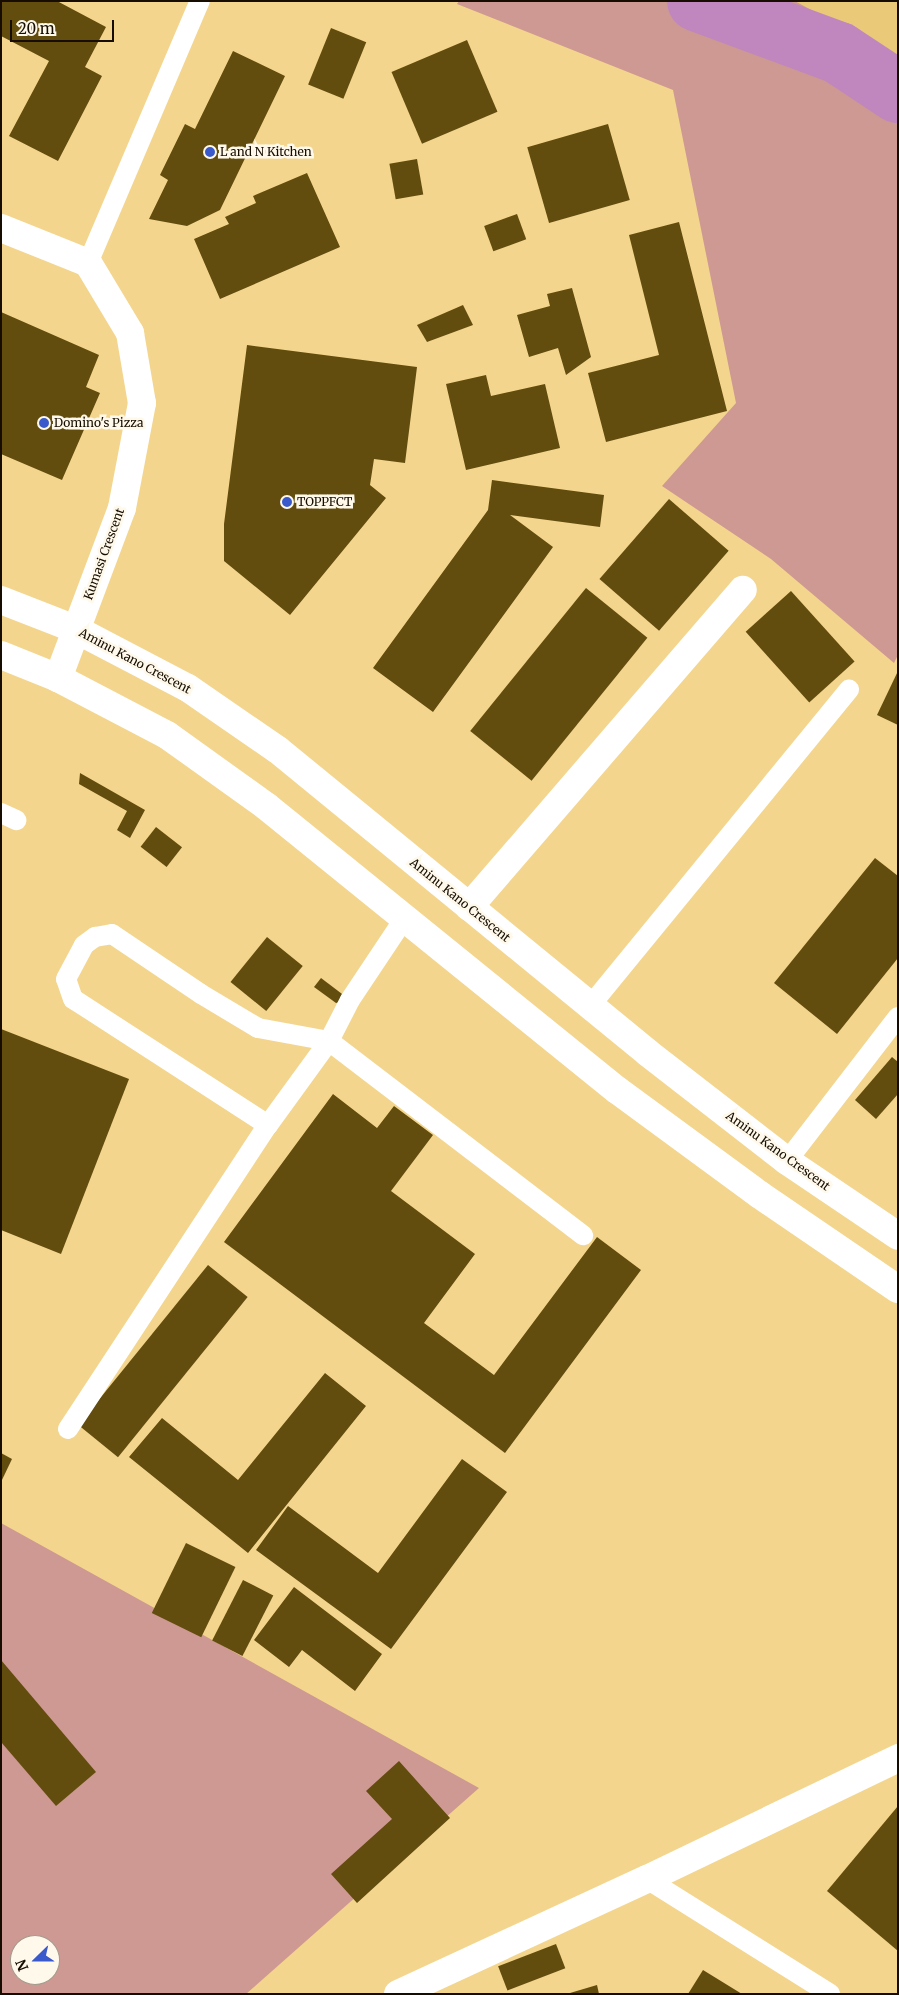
<!DOCTYPE html>
<style>
body{margin:0}
#map{position:relative;width:899px;height:1995px;overflow:hidden;background:#f3d58d;font-family:Merriweather,serif}
div>[style]{position:absolute}
[style*='--x']{left:calc(var(--x)*1px);top:calc(var(--y)*1px);width:calc(var(--w)*1px);rotate:calc(var(--a)*1deg)}
.built>*{inset:0;background:#eac979}
.green>*{inset:0;background:#ce9992}
.river>*{height:62px;margin:-31px;padding:0 31px;transform-origin:31px;border-radius:31px;background:#c087be}
.building>*{inset:0;background:#624c0e;transform-origin:0 0}
.service>*{height:20px;margin:-10px;padding:0 10px;transform-origin:10px;border-radius:10px;background:#fff}
.minor>*{height:28px;margin:-14px;padding:0 14px;transform-origin:14px;border-radius:14px;background:#fff}
.tertiary>*{height:28px;margin:-14px;padding:0 14px;transform-origin:14px;border-radius:14px;background:#fff}
.dots>*{width:14px;height:14px;translate:-50% -50%;box-sizing:border-box;border:2px solid #fff9eb;border-radius:50%}
span{translate:-50% -50%;white-space:nowrap;text-align:center;line-height:1.15;-webkit-text-stroke:5px #fff9eb;paint-order:stroke}
.poi-label{font-size:12px;color:#160d00}
.left{translate:0 -50%;text-align:left}
.street-label{font-size:12px;color:#160d00}
.frame{position:absolute;inset:0;border:2px solid #160d00;pointer-events:none}
.north{position:absolute;left:10px;top:1935px;width:50px;height:50px;box-sizing:border-box;background:#fff9eb;border:1px solid #a29b8d;border-radius:50%;rotate:248deg;font-size:14px;font-weight:700;line-height:20px;text-align:center;color:#160d00}
.north::after{content:'';display:block;margin:auto;width:18px;height:22px;background:#3a5acc;clip-path:polygon(50% 0,100% 100%,50% 72%,0 100%)}
.scale{position:absolute;left:10px;top:20px;width:104px;height:22px;box-sizing:border-box;border:2px solid #160d00;border-top:0;padding-left:6px;font-size:15px;line-height:18px;white-space:nowrap;color:#160d00;-webkit-text-stroke:4px #fff9eb;paint-order:stroke}
</style>
<div id="map">
<div class="built">
<i style="clip-path:polygon(795px 1px,898px 1px,898px 58px)"></i>
</div>
<div class="green">
<i style="clip-path:polygon(459px 1px,795px 1px,898px 58px,898px 655px,894px 663px,771px 559px,662px 486px,736px 403px,673px 90px,457px 4px)"></i>
<i style="clip-path:polygon(evenodd,1px 1523px,479px 1788px,246px 1994px,1px 1994px,1px 1523px,20px 1945px,50px 1945px,50px 1975px,20px 1975px,20px 1945px)"></i>
</div>
<div class="river">
<i style="--x:698;--y:1;--w:150;--a:20.2"></i>
<i style="--x:839;--y:53;--w:71;--a:33.5"></i>
</div>
<div class="building">
<i style="clip-path:polygon(1px 1px,57px 1px,106px 27px,85px 67px,102px 76px,58px 161px,9px 136px,49px 61px,1px 36px)"></i>
<i style="left:331px;top:28px;width:38px;height:61px;rotate:22deg"></i>
<i style="left:467px;top:40px;width:78px;height:82px;rotate:67deg"></i>
<i style="clip-path:polygon(233px 51px,285px 76px,220px 210px,187px 226px,149px 219px,168px 180px,160px 175px,185px 124px,195px 129px)"></i>
<i style="left:608px;top:124px;width:79px;height:84px;rotate:74deg"></i>
<i style="left:417px;top:159px;width:36px;height:28px;rotate:80deg"></i>
<i style="clip-path:polygon(307px 173px,340px 247px,220px 299px,194px 239px,229px 224px,225px 217px,256px 203px,253px 196px)"></i>
<i style="left:517px;top:214px;width:27px;height:35px;rotate:70deg"></i>
<i style="clip-path:polygon(679px 222px,727px 411px,606px 442px,588px 373px,659px 355px,629px 235px)"></i>
<i style="clip-path:polygon(572px 288px,591px 357px,566px 375px,558px 348px,529px 357px,517px 315px,550px 306px,547px 294px)"></i>
<i style="clip-path:polygon(463px 305px,473px 325px,427px 342px,417px 325px)"></i>
<i style="clip-path:polygon(1px 312px,99px 355px,86px 387px,100px 393px,62px 480px,1px 454px)"></i>
<i style="clip-path:polygon(247px 345px,417px 367px,405px 463px,374px 459px,370px 485px,386px 498px,290px 615px,224px 561px,224px 524px)"></i>
<i style="clip-path:polygon(486px 375px,491px 396px,545px 384px,560px 448px,466px 470px,446px 384px)"></i>
<i style="clip-path:polygon(492px 480px,604px 495px,600px 527px,510px 515px,553px 547px,433px 712px,373px 668px,488px 510px)"></i>
<i style="left:669px;top:499px;width:79px;height:106px;rotate:41deg"></i>
<i style="left:586px;top:588px;width:79px;height:184px;rotate:39deg"></i>
<i style="left:791px;top:591px;width:95px;height:61px;rotate:48deg"></i>
<i style="clip-path:polygon(898px 671px,898px 725px,877px 715px)"></i>
<i style="clip-path:polygon(80px 773px,145px 810px,130px 838px,117px 830px,127px 811px,79px 784px)"></i>
<i style="left:156px;top:827px;width:33px;height:25px;rotate:38deg"></i>
<i style="clip-path:polygon(875px 858px,898px 876px,898px 958px,837px 1034px,774px 983px)"></i>
<i style="left:267px;top:937px;width:46px;height:58px;rotate:39deg"></i>
<i style="clip-path:polygon(321px 978px,350px 1000px,336px 1003px,314px 987px)"></i>
<i style="clip-path:polygon(1px 1029px,129px 1079px,61px 1254px,1px 1230px)"></i>
<i style="clip-path:polygon(892px 1057px,898px 1062px,898px 1094px,876px 1119px,855px 1100px)"></i>
<i style="clip-path:polygon(333px 1094px,377px 1128px,394px 1106px,433px 1135px,391px 1191px,475px 1254px,424px 1323px,494px 1375px,597px 1237px,641px 1270px,505px 1453px,224px 1242px)"></i>
<i style="left:208px;top:1265px;width:51px;height:206px;rotate:39deg"></i>
<i style="clip-path:polygon(325px 1373px,366px 1406px,248px 1553px,129px 1457px,162px 1418px,238px 1480px)"></i>
<i style="clip-path:polygon(1px 1453px,12px 1459px,1px 1482px)"></i>
<i style="clip-path:polygon(462px 1459px,507px 1492px,391px 1649px,256px 1550px,288px 1506px,378px 1573px)"></i>
<i style="left:186px;top:1543px;width:55px;height:78px;rotate:26deg"></i>
<i style="left:243px;top:1580px;width:34px;height:68px;rotate:27deg"></i>
<i style="clip-path:polygon(294px 1587px,382px 1654px,355px 1691px,302px 1650px,289px 1667px,254px 1640px)"></i>
<i style="clip-path:polygon(1px 1660px,96px 1772px,56px 1806px,1px 1742px)"></i>
<i style="clip-path:polygon(399px 1761px,450px 1818px,357px 1903px,331px 1874px,392px 1819px,366px 1791px)"></i>
<i style="clip-path:polygon(898px 1806px,898px 1951px,827px 1891px)"></i>
<i style="left:556px;top:1944px;width:26px;height:62px;rotate:69deg"></i>
<i style="clip-path:polygon(703px 1970px,742px 1994px,688px 1994px)"></i>
<i style="clip-path:polygon(597px 1985px,599px 1994px,570px 1994px,570px 1993px)"></i>
</div>
<div class="service">
<i style="--x:88;--y:263;--w:285;--a:-66.9"></i>
<i style="--x:1;--y:813;--w:17;--a:25"></i>
<i style="--x:590;--y:1006;--w:409;--a:-50.7"></i>
<i style="--x:268;--y:1125;--w:232;--a:-147.1"></i>
<i style="--x:73;--y:999;--w:21;--a:-109"></i>
<i style="--x:66;--y:979;--w:38;--a:-62"></i>
<i style="--x:84;--y:945;--w:14;--a:-36"></i>
<i style="--x:95;--y:937;--w:17;--a:-10"></i>
<i style="--x:112;--y:934;--w:107;--a:34"></i>
<i style="--x:201;--y:994;--w:66;--a:30.8"></i>
<i style="--x:258;--y:1028;--w:72;--a:10.4"></i>
<i style="--x:329;--y:1041;--w:320;--a:37.4"></i>
<i style="--x:787;--y:1161;--w:182;--a:-52.4"></i>
<i style="--x:68;--y:1429;--w:364;--a:-56.7"></i>
<i style="--x:268;--y:1125;--w:104;--a:-54"></i>
<i style="--x:329;--y:1041;--w:46;--a:-62.9"></i>
<i style="--x:350;--y:1000;--w:97;--a:-56.3"></i>
<i style="--x:647;--y:1879;--w:216;--a:32.1"></i>
</div>
<div class="minor">
<i style="--x:1;--y:228;--w:94;--a:21.9"></i>
<i style="--x:88;--y:263;--w:82;--a:59"></i>
<i style="--x:130;--y:333;--w:71;--a:80.3"></i>
<i style="--x:142;--y:403;--w:107;--a:100.8"></i>
<i style="--x:122;--y:508;--w:182;--a:110.6"></i>
<i style="--x:469;--y:907;--w:419;--a:-49.2"></i>
<i style="--x:398;--y:1994;--w:274;--a:-24.8"></i>
<i style="--x:647;--y:1879;--w:279;--a:-25.7"></i>
</div>
<div class="tertiary">
<i style="--x:1;--y:600;--w:79;--a:21.4"></i>
<i style="--x:75;--y:629;--w:127;--a:27.6"></i>
<i style="--x:188;--y:688;--w:109;--a:34.6"></i>
<i style="--x:278;--y:750;--w:478;--a:39.3"></i>
<i style="--x:648;--y:1053;--w:176;--a:37.8"></i>
<i style="--x:787;--y:1161;--w:134;--a:34"></i>
<i style="--x:1;--y:655;--w:61;--a:22"></i>
<i style="--x:58;--y:678;--w:123;--a:27.6"></i>
<i style="--x:167;--y:735;--w:122;--a:35.6"></i>
<i style="--x:266;--y:806;--w:452;--a:39"></i>
<i style="--x:617;--y:1090;--w:177;--a:36.3"></i>
<i style="--x:760;--y:1195;--w:167;--a:34.3"></i>
</div>
<div class="dots">
<i style="left:210px;top:152px;background:#3a5acc"></i>
<i style="left:44px;top:423px;background:#3a5acc"></i>
<i style="left:287px;top:502px;background:#3a5acc"></i>
</div>
<div class="poi-label">
<span class="left" style="left:220px;top:152px">L and N Kitchen</span>
<span class="left" style="left:54px;top:423px">Domino's Pizza</span>
<span class="left" style="left:297px;top:502px">TOPPFCT</span>
</div>
<div class="street-label">
<span style="left:104px;top:554px;rotate:-70deg">Kumasi Crescent</span>
<span style="left:135px;top:661px;rotate:28deg">Aminu Kano Crescent</span>
<span style="left:460px;top:900px;rotate:39deg">Aminu Kano Crescent</span>
<span style="left:778px;top:1151px;rotate:36deg">Aminu Kano Crescent</span>
</div>
<div class="frame"></div>
<div class="north">N</div>
<div class="scale">20 m</div>
</div>
